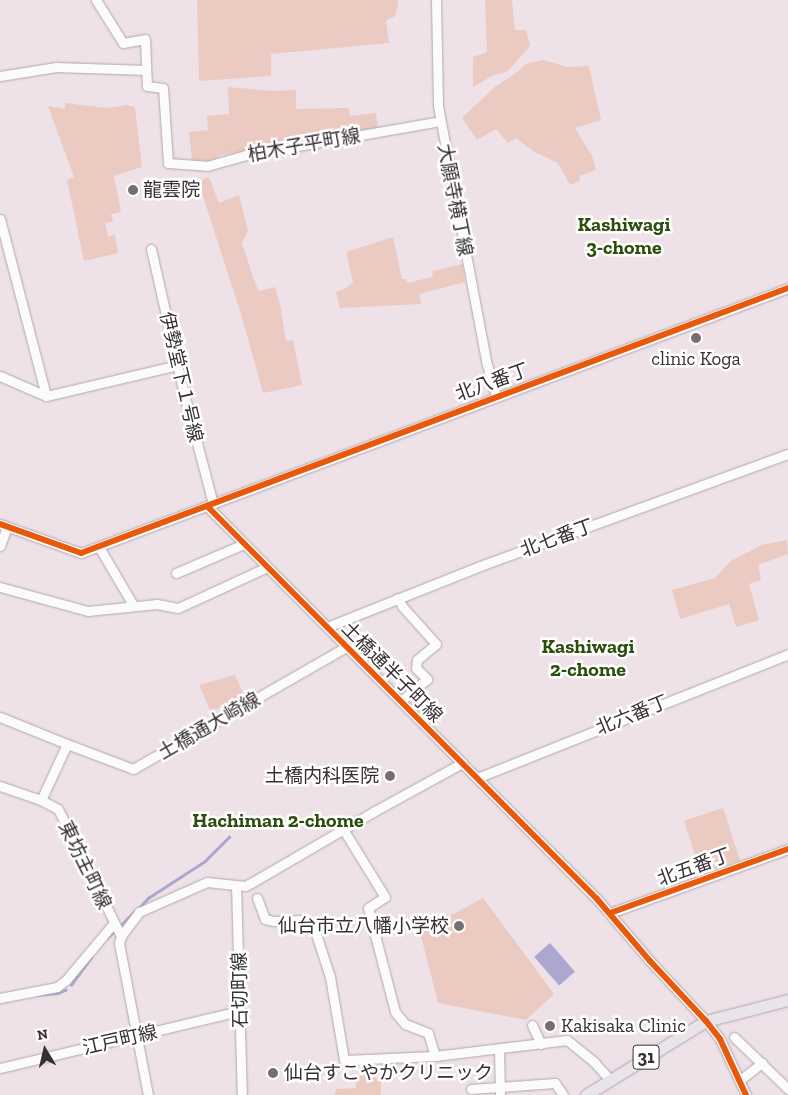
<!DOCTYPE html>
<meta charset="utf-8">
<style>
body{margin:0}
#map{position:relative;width:788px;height:1095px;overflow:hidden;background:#eee2e8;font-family:"Zilla Slab","Noto Sans JP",serif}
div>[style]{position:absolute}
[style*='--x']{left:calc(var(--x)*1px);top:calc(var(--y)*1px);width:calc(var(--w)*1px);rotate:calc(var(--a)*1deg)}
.green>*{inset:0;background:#eacac1;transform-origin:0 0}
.water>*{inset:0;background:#aca7d1;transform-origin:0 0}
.stream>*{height:2.5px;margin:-1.25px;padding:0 1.25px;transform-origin:1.25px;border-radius:1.25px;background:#aca7d1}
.roads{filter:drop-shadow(0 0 1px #b0a7ac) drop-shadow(0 0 1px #b0a7ac)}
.minor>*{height:9px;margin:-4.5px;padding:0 4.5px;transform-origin:4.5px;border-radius:4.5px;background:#fcfbfc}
.major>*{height:11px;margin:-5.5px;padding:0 5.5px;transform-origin:5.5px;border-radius:5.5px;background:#e9e3ea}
.cycleway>*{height:6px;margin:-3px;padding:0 3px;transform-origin:3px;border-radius:3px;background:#e8590c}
.dots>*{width:14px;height:14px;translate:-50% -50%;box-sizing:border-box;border:2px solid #fff;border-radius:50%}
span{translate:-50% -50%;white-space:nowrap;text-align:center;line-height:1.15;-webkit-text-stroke:5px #fff;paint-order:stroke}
.shield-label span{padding:1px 4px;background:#fff;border:1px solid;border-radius:4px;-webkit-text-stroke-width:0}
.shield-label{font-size:18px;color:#372f33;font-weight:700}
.street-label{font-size:19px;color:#372f33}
.poi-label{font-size:19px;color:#372f33}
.left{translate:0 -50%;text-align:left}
.right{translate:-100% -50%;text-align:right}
.neighbourhood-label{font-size:20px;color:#2c4e0d;font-weight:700}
.north{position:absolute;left:20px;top:1025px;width:50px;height:50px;-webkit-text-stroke:4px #fff;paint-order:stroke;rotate:351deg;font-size:14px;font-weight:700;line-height:20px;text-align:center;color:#372f33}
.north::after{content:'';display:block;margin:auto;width:18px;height:22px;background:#372f33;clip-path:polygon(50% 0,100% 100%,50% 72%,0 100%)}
</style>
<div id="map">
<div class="green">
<i style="clip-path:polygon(197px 0,398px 0,398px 4px,395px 16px,386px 21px,389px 43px,271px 54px,271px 76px,199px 81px)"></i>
<i style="clip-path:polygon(485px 0,512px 0,515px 30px,526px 30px,530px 46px,508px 71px,492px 76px,473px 87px,473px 57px,487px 52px)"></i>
<i style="clip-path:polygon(543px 60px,568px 67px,589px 66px,601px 120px,575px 128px,592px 156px,596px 170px,579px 176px,580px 181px,570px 185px,558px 163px,533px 151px,516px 138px,508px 143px,496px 129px,477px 140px,462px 118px,496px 86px,516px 73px,526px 64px)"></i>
<i style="clip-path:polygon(228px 87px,273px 91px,296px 90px,296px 109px,349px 108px,350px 116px,376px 113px,378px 129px,221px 155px,207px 163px,192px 161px,189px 132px,208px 130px,207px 116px,229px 114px)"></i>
<i style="clip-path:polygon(65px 103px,106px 108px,128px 105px,135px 107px,142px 167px,114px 176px,121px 212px,111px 214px,113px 221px,105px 223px,108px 236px,115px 235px,118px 253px,84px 261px,67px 180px,74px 177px,48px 106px,65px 109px)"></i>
<i style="clip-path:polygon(209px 177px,219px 203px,239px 195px,248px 231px,242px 243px,254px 280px,259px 291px,275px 287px,280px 304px,286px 341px,293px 340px,302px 385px,263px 393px,241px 314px,198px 181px)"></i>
<i style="clip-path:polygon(393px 237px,402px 279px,406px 279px,407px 283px,432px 277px,433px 271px,462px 264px,465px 282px,419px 294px,421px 304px,340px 308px,336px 292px,346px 288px,353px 282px,346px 252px)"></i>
<i style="clip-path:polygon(787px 540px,788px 554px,758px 565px,761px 580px,749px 584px,759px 620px,736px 627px,729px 604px,680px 619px,672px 590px,715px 578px,731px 561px,762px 545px)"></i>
<i style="clip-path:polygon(235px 675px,244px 695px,211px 712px,199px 685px)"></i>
<i style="left:723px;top:808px;width:55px;height:41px;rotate:72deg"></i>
<i style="clip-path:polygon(483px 898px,554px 994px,526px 1020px,438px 1003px,420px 932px)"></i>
<i style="clip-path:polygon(361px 1075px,381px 1079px,381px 1095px,335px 1095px,336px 1089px,356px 1088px,356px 1076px)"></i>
</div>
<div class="water">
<i style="left:550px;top:943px;width:38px;height:21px;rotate:49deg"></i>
</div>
<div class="stream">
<i style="--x:138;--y:909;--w:15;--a:-48"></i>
<i style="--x:148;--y:898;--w:68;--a:-33"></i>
<i style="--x:205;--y:861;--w:34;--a:-45"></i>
<i style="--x:120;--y:926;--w:20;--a:-45"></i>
<i style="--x:107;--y:938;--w:12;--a:-42"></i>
<i style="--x:71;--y:985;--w:34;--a:-54"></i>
<i style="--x:35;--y:995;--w:23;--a:-5"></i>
<i style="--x:58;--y:993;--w:8;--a:-23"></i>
</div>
<div class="roads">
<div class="minor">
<i style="--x:96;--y:0;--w:51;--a:57.9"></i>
<i style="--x:123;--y:43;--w:22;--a:-10"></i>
<i style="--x:145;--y:39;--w:47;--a:87.6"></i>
<i style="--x:147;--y:86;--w:16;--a:7"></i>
<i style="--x:163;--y:88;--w:75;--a:86.2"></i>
<i style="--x:168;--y:163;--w:39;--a:4"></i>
<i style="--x:207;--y:166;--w:41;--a:-15.8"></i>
<i style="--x:246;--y:155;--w:197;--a:-9.9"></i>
<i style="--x:436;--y:0;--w:106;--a:88.9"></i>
<i style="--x:438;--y:106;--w:259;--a:79.3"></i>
<i style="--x:486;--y:361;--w:37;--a:74"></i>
<i style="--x:0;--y:76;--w:57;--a:-9.1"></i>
<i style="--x:56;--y:67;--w:90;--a:1.9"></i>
<i style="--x:0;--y:219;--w:183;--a:75.4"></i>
<i style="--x:151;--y:249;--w:149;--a:77.2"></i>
<i style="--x:184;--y:394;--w:114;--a:75.2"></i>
<i style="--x:0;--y:376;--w:50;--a:23.5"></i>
<i style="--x:46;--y:396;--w:136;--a:-13.2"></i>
<i style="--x:207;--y:506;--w:554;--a:45.22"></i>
<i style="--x:597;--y:899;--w:82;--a:49.5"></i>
<i style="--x:650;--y:961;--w:82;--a:47"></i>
<i style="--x:706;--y:1021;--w:23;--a:52"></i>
<i style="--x:720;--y:1039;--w:62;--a:65.1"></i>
<i style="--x:0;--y:524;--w:86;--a:19.7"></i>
<i style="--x:81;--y:553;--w:755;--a:-20.55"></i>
<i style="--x:0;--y:546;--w:20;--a:-70"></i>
<i style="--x:99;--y:547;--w:67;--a:59.6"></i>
<i style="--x:176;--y:573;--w:74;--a:-23.1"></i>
<i style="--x:0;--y:587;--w:91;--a:15.3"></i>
<i style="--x:88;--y:611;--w:69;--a:-5.8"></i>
<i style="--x:157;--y:604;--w:21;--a:11"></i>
<i style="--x:178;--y:608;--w:98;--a:-24.7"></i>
<i style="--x:398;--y:598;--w:9;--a:63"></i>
<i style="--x:402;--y:606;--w:51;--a:48.2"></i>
<i style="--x:436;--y:644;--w:25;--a:140"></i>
<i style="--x:417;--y:660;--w:8;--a:97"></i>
<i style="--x:416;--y:668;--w:16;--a:45"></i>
<i style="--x:427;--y:679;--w:34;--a:140"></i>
<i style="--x:327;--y:627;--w:165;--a:-21.7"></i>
<i style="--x:480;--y:566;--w:328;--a:-20"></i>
<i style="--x:0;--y:717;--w:72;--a:21.9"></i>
<i style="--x:67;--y:744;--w:62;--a:114.9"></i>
<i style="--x:41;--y:800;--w:19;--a:28"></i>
<i style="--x:58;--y:809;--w:142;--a:63.6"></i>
<i style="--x:121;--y:936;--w:7;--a:106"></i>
<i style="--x:119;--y:943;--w:155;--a:79.2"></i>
<i style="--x:67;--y:744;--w:71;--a:20.7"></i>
<i style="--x:133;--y:769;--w:245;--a:-29.8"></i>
<i style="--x:477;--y:778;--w:335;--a:-21.7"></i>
<i style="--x:0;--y:786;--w:43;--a:18.9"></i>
<i style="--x:343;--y:829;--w:80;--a:58.3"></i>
<i style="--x:385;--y:897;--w:20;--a:147"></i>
<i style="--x:368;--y:908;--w:107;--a:75.4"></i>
<i style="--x:395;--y:1012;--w:16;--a:50"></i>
<i style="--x:405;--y:1024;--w:25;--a:21"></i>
<i style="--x:428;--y:1033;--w:24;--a:73"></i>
<i style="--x:435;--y:1056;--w:133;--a:-6.9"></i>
<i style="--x:567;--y:1040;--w:35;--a:39"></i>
<i style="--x:594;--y:1062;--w:24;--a:48"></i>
<i style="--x:236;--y:885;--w:210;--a:88.4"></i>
<i style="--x:257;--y:898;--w:22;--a:69"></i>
<i style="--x:265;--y:919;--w:9;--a:13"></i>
<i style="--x:274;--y:921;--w:28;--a:-2"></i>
<i style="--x:302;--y:920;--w:17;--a:40"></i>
<i style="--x:315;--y:931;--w:48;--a:71.9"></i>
<i style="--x:330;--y:977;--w:84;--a:80.4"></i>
<i style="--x:344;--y:1060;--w:91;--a:-2.5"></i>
<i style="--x:610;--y:913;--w:189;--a:-19.8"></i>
<i style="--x:121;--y:936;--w:30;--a:-53"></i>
<i style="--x:139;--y:912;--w:74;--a:-23.8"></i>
<i style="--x:207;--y:882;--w:38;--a:6"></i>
<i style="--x:245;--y:886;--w:7;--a:-27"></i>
<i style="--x:251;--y:883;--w:141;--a:-30.2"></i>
<i style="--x:373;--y:812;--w:102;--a:-28.8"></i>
<i style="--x:0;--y:998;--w:58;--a:-10.9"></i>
<i style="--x:57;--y:987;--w:11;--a:-38"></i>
<i style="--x:66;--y:980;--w:73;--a:-50"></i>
<i style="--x:532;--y:1025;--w:21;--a:65"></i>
<i style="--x:734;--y:1037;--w:75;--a:43.9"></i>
<i style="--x:499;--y:1050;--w:45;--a:88.7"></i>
<i style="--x:0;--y:1068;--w:247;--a:-13.4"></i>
<i style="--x:740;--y:1080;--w:28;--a:-38"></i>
<i style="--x:471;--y:1089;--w:84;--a:-4.1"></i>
<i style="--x:555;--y:1083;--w:14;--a:56"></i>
</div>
<div class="major">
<i style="--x:586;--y:1095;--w:141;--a:-31.7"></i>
<i style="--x:706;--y:1021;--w:85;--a:-14.4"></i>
</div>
</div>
<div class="cycleway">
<i style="--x:207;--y:506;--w:554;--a:45.22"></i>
<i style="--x:597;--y:899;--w:82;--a:49.5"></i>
<i style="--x:650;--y:961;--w:82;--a:47"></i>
<i style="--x:706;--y:1021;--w:23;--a:52"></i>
<i style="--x:720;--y:1039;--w:62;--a:65.1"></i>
<i style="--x:0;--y:524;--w:86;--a:19.7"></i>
<i style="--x:81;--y:553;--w:755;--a:-20.55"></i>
<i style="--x:610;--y:913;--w:189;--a:-19.8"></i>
</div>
<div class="dots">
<i style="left:133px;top:190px;background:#776e72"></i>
<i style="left:696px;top:338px;background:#776e72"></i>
<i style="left:390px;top:776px;background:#776e72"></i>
<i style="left:459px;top:926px;background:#776e72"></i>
<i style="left:550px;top:1026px;background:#776e72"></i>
<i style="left:273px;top:1073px;background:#776e72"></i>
</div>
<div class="shield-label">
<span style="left:646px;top:1057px">31</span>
</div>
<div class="street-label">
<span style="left:304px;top:145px;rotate:-10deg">柏木子平町線</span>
<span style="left:455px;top:200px;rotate:79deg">大願寺横丁線</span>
<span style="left:181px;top:377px;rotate:77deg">伊勢堂下１号線</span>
<span style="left:492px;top:382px;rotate:-20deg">北八番丁</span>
<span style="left:557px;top:538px;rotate:-20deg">北七番丁</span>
<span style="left:392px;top:672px;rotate:45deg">土橋通半子町線</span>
<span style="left:632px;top:715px;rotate:-22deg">北六番丁</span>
<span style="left:209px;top:726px;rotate:-30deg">土橋通大崎線</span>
<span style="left:85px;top:865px;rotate:64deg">東坊主町線</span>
<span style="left:694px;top:867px;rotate:-20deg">北五番丁</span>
<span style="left:240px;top:990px;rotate:-91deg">石切町線</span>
<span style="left:120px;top:1040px;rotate:-13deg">江戸町線</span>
</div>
<div class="poi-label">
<span class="left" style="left:143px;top:190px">龍雲院</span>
<span style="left:696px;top:359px">clinic Koga</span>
<span class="right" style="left:379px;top:776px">土橋内科医院</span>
<span class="right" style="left:449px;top:926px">仙台市立八幡小学校</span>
<span class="left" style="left:561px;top:1026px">Kakisaka Clinic</span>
<span class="left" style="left:284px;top:1073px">仙台すこやかクリニック</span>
</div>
<div class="neighbourhood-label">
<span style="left:624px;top:236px">Kashiwagi<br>3-chome</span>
<span style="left:588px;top:658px">Kashiwagi<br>2-chome</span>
<span style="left:278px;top:820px">Hachiman 2-chome</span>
</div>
<div class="north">N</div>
</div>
